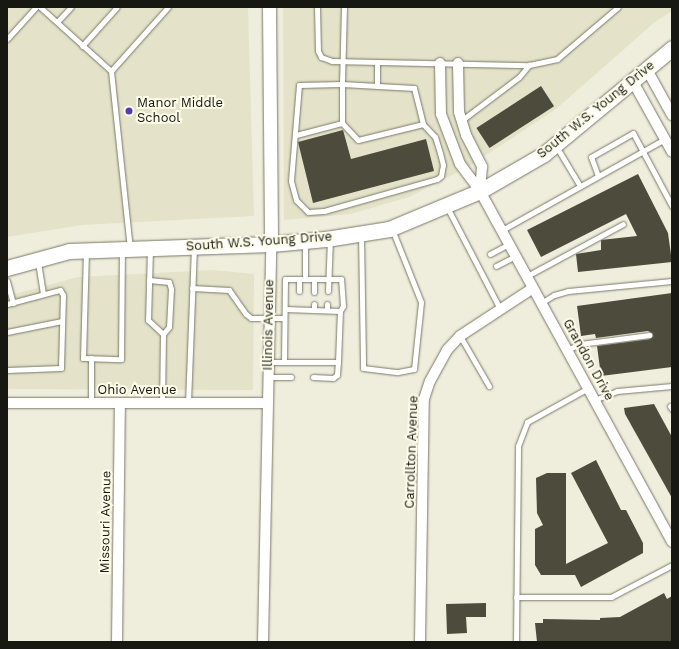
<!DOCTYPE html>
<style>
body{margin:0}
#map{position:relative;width:679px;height:649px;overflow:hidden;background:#efeedc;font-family:"Work Sans",sans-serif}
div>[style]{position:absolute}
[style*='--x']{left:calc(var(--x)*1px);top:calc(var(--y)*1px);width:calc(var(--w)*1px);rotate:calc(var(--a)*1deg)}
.built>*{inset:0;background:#e4e3c9}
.building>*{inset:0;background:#4c4b3c;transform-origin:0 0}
.roads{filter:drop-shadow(0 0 1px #797868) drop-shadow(0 0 1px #797868)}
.service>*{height:5px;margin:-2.5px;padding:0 2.5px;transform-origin:2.5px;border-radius:2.5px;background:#fff}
.minor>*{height:10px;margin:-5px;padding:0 5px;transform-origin:5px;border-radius:5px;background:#fff}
.tertiary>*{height:13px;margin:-6.5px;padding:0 6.5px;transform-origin:6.5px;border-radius:6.5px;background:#fff}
.secondary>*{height:15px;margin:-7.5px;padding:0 7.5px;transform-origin:7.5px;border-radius:7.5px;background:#fff}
.dots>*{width:11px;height:11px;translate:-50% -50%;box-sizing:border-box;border:2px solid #fcfce9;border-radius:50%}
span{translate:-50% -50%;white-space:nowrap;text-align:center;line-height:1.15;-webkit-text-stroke:4px #fcfce9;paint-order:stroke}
.poi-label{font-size:13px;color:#181812}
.left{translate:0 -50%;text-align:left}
.street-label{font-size:13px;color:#181812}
.frame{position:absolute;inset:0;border:8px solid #181812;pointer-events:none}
</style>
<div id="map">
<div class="built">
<i style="clip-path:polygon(7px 7px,248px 7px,254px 216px,82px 225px,7px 237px)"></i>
<i style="clip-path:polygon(283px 7px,672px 7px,672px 11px,655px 22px,556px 109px,468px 167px,409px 197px,351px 214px,284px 220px)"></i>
<i style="clip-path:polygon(213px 270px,254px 274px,253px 390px,7px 389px,7px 296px,78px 277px)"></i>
</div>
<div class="building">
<i style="left:541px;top:86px;width:24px;height:77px;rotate:57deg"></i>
<i style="clip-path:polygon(343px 130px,351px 159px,426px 139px,434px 171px,313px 203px,298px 142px)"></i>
<i style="clip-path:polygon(638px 174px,668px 233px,672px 262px,578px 272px,576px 254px,601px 250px,601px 240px,637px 236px,626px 214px,541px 257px,527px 230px)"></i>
<i style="clip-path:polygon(672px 293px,672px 367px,601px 376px,597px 346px,650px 339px,653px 334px,648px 331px,596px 338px,595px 334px,581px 336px,577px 306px)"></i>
<i style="clip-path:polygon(654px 404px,672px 437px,672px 498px,625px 414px,624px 408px)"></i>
<i style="clip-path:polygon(596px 460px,621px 510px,626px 510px,643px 543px,643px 553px,581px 587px,575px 575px,541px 575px,535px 565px,535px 529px,543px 525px,537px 513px,536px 478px,547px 473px,566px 473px,566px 564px,608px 543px,571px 473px)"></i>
<i style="clip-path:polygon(664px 593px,667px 599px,672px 596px,672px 642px,537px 642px,535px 623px,543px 623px,543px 619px,600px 620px,600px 618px,620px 617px)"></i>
<i style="clip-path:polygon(486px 603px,486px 617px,466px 617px,467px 633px,447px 634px,446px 604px)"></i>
</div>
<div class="roads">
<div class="service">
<i style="--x:40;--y:7;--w:96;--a:42"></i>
<i style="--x:111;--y:71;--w:178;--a:83.9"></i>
<i style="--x:317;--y:7;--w:44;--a:88.7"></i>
<i style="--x:318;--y:51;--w:7;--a:63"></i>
<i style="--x:321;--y:57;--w:12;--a:20"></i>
<i style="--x:332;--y:61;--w:197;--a:1.2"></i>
<i style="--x:529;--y:65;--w:29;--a:-12"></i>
<i style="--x:557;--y:59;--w:80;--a:-40.4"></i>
<i style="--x:344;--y:7;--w:77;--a:91.5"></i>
<i style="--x:342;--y:84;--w:39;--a:90"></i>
<i style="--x:342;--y:123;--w:23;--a:47"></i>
<i style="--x:358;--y:140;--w:67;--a:-13.8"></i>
<i style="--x:423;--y:124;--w:37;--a:-104"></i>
<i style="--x:414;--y:88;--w:72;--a:-176.8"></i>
<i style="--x:342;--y:84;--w:43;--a:178.7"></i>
<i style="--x:299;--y:85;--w:96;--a:94.8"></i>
<i style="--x:291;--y:181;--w:20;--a:75"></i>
<i style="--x:296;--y:200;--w:17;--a:45"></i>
<i style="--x:308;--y:212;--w:16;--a:-4"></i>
<i style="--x:324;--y:211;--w:117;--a:-15.8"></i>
<i style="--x:437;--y:179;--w:5;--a:-37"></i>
<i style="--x:441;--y:176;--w:11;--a:-80"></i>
<i style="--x:443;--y:165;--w:12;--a:-104"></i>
<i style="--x:440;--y:153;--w:17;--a:-107"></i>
<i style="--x:435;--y:137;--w:18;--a:-133"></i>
<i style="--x:57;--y:22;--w:21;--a:-47"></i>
<i style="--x:7;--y:39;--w:43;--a:-47.8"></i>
<i style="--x:82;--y:46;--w:52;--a:-48.1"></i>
<i style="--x:111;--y:71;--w:86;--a:-48.3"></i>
<i style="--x:377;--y:86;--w:24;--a:-90"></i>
<i style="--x:462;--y:120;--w:71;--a:-37"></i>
<i style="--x:519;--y:77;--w:16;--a:-50"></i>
<i style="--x:296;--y:135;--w:48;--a:-14.6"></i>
<i style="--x:556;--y:146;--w:47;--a:59"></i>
<i style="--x:598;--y:176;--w:20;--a:-110"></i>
<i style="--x:591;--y:157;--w:48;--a:-29.7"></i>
<i style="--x:633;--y:133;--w:83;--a:61.9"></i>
<i style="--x:447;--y:207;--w:115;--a:62.5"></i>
<i style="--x:502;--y:230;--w:187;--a:-29.2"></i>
<i style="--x:361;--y:234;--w:134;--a:89.1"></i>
<i style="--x:363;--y:368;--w:35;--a:7"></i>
<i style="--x:398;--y:372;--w:16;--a:-11"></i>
<i style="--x:414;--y:369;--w:67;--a:-84"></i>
<i style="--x:421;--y:302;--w:79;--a:-111.7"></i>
<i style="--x:305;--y:242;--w:37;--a:90"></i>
<i style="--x:150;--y:249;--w:71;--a:91.6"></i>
<i style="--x:148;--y:320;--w:21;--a:43"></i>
<i style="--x:163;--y:334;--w:69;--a:90.8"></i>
<i style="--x:86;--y:251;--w:107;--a:91.6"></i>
<i style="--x:83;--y:358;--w:38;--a:2"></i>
<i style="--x:121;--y:359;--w:109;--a:-89.5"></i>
<i style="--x:490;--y:254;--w:21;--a:-28"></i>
<i style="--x:38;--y:262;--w:32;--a:81"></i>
<i style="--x:496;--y:266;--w:22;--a:-27"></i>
<i style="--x:527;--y:276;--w:109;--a:-28.4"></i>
<i style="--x:149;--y:280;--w:20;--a:6"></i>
<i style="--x:169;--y:282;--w:7;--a:74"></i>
<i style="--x:171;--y:289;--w:38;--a:93"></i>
<i style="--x:169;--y:327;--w:9;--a:131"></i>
<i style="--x:7;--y:281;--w:23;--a:75"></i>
<i style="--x:192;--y:288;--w:37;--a:3"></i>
<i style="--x:229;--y:290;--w:29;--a:55"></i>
<i style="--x:246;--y:314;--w:6;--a:39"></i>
<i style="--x:251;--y:318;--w:33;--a:0"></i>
<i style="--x:299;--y:291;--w:12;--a:-90"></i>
<i style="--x:328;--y:291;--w:51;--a:-87.8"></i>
<i style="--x:314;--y:292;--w:13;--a:-90"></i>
<i style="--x:541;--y:303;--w:15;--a:-32"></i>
<i style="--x:554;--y:295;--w:15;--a:-16"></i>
<i style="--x:568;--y:291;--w:104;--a:-5.5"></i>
<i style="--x:7;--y:304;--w:55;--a:-14.8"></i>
<i style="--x:60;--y:290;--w:6;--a:59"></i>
<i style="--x:63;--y:295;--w:73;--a:91.6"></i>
<i style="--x:61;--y:368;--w:54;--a:177.9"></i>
<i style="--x:285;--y:309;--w:55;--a:2.1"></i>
<i style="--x:314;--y:310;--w:6;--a:-90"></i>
<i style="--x:327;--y:310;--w:6;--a:-90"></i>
<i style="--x:7;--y:332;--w:56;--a:-11.3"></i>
<i style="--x:460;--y:336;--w:58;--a:59.9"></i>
<i style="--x:567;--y:350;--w:14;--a:-25"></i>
<i style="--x:580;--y:344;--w:70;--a:-7.4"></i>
<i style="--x:268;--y:362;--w:70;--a:0"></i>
<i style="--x:338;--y:362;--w:51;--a:-87.8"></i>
<i style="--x:340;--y:311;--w:6;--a:-59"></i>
<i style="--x:343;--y:306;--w:27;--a:-94"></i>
<i style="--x:341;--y:279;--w:56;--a:180"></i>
<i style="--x:285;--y:279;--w:83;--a:90.7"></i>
<i style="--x:268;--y:377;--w:23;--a:0"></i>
<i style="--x:313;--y:377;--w:20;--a:3"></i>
<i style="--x:333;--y:378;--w:5;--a:-37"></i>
<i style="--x:337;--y:375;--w:13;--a:-86"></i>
<i style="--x:594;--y:400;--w:25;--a:-21"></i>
<i style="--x:617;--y:391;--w:55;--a:-5.2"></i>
<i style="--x:91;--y:403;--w:45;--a:-90"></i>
<i style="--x:188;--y:403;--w:155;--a:-87.8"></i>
<i style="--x:670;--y:406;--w:4;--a:56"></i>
<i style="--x:516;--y:597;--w:95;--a:0"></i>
<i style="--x:611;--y:597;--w:69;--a:-27.7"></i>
<i style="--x:516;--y:642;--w:196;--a:-89.4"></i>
<i style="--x:518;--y:446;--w:26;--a:-69"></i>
<i style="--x:527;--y:422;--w:70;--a:-29.1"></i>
</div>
<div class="minor">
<i style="--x:440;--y:63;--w:51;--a:88.9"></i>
<i style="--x:441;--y:114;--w:53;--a:69.2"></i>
<i style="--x:460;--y:164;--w:34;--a:53"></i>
<i style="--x:480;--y:191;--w:400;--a:61.3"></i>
<i style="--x:458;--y:63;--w:49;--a:88.8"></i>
<i style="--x:459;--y:112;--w:24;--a:73"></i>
<i style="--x:466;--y:135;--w:36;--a:63"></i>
<i style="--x:482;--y:167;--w:24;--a:95"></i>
<i style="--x:646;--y:68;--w:54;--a:61"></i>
<i style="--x:632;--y:80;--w:82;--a:60.9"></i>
<i style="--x:7;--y:403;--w:260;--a:0"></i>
<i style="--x:117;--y:642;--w:239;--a:-89.3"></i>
<i style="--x:263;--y:642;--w:398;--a:-88.8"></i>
<i style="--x:420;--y:642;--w:243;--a:-89.1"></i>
<i style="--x:424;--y:399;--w:19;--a:-72"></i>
<i style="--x:430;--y:381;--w:35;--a:-61"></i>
<i style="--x:447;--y:350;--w:19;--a:-47"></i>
<i style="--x:460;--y:336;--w:87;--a:-33.3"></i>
</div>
<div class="tertiary">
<i style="--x:269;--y:7;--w:237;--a:89.5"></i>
</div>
<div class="secondary">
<i style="--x:7;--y:268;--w:64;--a:-15.3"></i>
<i style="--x:69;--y:251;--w:202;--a:-2"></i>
<i style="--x:271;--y:244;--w:55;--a:-5.2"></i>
<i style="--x:326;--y:239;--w:64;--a:-9"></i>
<i style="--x:389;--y:229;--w:99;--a:-22.7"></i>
<i style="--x:480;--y:191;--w:74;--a:-30"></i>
<i style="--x:544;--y:154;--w:166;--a:-39.6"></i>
</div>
</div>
<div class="dots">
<i style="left:129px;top:111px;background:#533bb2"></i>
</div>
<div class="poi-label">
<span class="left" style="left:137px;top:111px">Manor Middle<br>School</span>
</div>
<div class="street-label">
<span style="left:596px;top:110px;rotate:-39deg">South W.S. Young Drive</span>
<span style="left:259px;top:242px;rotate:-4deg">South W.S. Young Drive</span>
<span style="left:269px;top:325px;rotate:-89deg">Illinois Avenue</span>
<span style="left:588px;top:360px;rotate:61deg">Grandon Drive</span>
<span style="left:137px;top:390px">Ohio Avenue</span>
<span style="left:412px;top:452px;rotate:-88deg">Carrollton Avenue</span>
<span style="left:106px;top:522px;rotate:-89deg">Missouri Avenue</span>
</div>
<div class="frame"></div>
</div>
